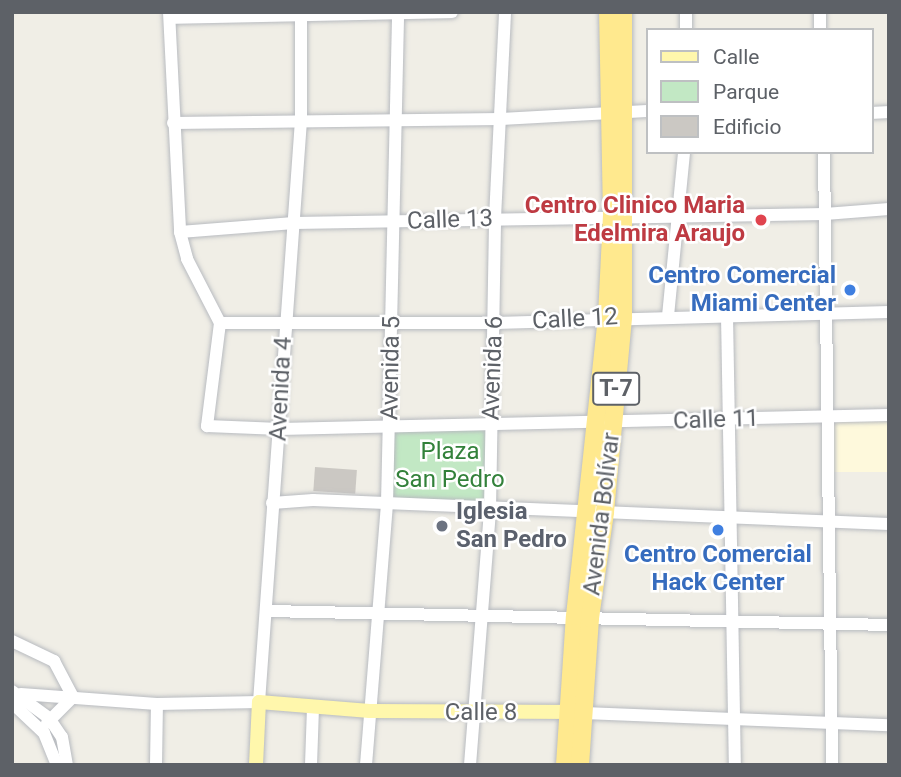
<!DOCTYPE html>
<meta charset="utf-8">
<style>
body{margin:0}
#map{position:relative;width:901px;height:777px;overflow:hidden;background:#f0eee6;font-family:Roboto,sans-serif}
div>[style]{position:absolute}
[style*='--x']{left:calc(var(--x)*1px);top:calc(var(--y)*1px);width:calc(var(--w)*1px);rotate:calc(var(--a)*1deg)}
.commercial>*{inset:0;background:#fef9dc;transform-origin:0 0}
.green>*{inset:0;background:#c2e8c4;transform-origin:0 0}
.building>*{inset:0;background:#cbc8c3;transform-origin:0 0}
.roads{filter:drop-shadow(0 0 2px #b8bbc0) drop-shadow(0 0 2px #b8bbc0)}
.minor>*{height:12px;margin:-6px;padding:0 6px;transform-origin:6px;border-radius:6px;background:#fff}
.major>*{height:14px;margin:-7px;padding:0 7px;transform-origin:7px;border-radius:7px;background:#fff7ac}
.highway>*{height:18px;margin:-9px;padding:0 9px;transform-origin:9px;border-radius:9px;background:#ffe98e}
.dots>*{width:19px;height:19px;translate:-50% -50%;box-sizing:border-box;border:4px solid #fff;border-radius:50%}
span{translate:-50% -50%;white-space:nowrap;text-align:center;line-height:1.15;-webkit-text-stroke:5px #fff;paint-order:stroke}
.shield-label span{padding:2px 5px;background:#fff;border:2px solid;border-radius:5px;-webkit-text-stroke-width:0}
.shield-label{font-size:23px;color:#5d6167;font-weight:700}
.health-label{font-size:24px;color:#be3a42;font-weight:700}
.right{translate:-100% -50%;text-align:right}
.street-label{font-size:24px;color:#5d6167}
.shop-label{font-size:24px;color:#366cbe;font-weight:700}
.park-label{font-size:24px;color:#32813a}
.worship-label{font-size:24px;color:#5b616d;font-weight:700}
.left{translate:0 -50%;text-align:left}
.frame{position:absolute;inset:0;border:14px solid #5d6167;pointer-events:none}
.legend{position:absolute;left:646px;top:28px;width:228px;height:126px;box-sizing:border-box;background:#fff;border:2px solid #bec0c2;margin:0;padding:9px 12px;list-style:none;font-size:21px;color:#5d6167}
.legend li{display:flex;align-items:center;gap:14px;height:35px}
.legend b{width:35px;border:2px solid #bec0c2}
</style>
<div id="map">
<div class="commercial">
<i style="left:889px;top:420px;width:52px;height:55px;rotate:90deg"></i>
</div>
<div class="green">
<i style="left:390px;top:424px;width:101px;height:79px;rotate:1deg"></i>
</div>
<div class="building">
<i style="left:315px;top:467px;width:42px;height:24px;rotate:4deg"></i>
</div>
<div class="roads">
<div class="minor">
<i style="--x:169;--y:12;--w:220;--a:87.1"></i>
<i style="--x:180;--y:232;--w:28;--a:75"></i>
<i style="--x:187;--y:259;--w:72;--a:62.7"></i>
<i style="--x:220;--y:323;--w:104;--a:97.2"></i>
<i style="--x:207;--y:426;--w:73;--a:2.4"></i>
<i style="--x:280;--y:429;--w:609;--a:-1.32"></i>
<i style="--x:686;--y:12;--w:18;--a:90"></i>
<i style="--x:820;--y:12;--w:18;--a:90"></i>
<i style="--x:170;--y:18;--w:282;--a:-1.2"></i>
<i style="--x:871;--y:113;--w:18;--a:-3"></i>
<i style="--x:173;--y:123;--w:328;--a:-0.7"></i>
<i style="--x:501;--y:119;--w:146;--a:-3.1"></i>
<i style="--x:824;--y:152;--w:613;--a:89.25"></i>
<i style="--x:180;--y:232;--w:114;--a:-4.5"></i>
<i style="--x:294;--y:223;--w:531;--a:-0.97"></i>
<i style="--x:825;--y:214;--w:64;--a:-4.5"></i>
<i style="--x:727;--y:315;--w:450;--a:89"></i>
<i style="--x:668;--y:316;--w:165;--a:-84.4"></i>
<i style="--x:220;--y:323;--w:275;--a:0"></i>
<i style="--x:495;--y:323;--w:394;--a:-1.6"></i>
<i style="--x:272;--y:503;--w:41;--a:-4.2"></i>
<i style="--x:313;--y:500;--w:576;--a:2.39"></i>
<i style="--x:268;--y:611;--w:621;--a:1.29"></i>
<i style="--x:12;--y:641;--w:47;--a:25.5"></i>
<i style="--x:54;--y:661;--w:41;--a:62.2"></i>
<i style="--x:12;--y:691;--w:46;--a:36.1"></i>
<i style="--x:49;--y:718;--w:23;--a:56"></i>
<i style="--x:62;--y:737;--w:28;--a:80"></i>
<i style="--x:21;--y:694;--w:136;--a:4.2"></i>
<i style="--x:157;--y:704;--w:102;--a:-1.1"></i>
<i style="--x:259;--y:702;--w:583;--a:-85.87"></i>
<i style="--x:301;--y:121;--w:109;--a:-90"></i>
<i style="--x:12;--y:703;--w:44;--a:43.2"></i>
<i style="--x:44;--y:733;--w:35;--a:68"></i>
<i style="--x:584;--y:713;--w:305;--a:2.3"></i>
<i style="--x:47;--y:723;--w:37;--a:-45"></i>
<i style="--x:156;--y:765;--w:61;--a:-89.1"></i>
<i style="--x:311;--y:765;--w:56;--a:-88"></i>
<i style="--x:366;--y:765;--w:263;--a:-85.4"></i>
<i style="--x:387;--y:503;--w:491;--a:-88.7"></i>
<i style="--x:470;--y:765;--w:256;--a:-85.5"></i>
<i style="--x:490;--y:510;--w:292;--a:-89"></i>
<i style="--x:495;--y:218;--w:206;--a:-87.2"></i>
</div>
<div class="major">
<i style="--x:256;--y:765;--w:63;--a:-87.3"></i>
<i style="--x:259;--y:702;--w:111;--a:4.6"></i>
<i style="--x:370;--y:711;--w:209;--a:0.3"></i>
</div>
<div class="highway">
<i style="--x:565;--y:765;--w:149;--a:-86.2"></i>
<i style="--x:575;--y:616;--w:301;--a:-83.9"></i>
<i style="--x:607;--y:317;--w:102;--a:-87.2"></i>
<i style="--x:612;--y:215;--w:203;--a:-91.1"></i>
<i style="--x:580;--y:765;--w:147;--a:-86.1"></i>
<i style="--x:590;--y:618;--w:107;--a:-81.9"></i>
<i style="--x:605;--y:512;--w:196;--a:-84.7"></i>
<i style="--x:623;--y:317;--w:305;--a:-90"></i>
</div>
</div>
<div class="dots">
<i style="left:761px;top:220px;background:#e0444e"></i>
<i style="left:850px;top:290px;background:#3f7fe0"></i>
<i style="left:442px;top:526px;background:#6b7280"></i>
<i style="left:718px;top:530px;background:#3f7fe0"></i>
</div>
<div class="shield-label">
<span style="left:616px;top:389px">T-7</span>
</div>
<div class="health-label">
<span class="right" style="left:745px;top:220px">Centro Clinico Maria<br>Edelmira Araujo</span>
</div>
<div class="street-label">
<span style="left:450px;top:220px;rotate:-2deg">Calle 13</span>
<span style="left:575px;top:319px;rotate:-3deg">Calle 12</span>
<span style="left:391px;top:368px;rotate:-89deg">Avenida 5</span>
<span style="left:493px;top:368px;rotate:-88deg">Avenida 6</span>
<span style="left:281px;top:389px;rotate:-87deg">Avenida 4</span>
<span style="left:716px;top:420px;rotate:-2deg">Calle 11</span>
<span style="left:602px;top:514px;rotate:-83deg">Avenida Bolívar</span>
<span style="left:481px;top:713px">Calle 8</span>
</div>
<div class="shop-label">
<span class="right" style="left:836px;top:290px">Centro Comercial<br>Miami Center</span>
<span style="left:718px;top:569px">Centro Comercial<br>Hack Center</span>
</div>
<div class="park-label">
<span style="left:450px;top:466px">Plaza<br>San Pedro</span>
</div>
<div class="worship-label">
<span class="left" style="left:456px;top:526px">Iglesia<br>San Pedro</span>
</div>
<div class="frame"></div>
<ul class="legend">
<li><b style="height:9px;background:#fff7ac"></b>Calle</li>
<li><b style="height:19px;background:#c2e8c4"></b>Parque</li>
<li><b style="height:19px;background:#cbc8c3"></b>Edificio</li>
</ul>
</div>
